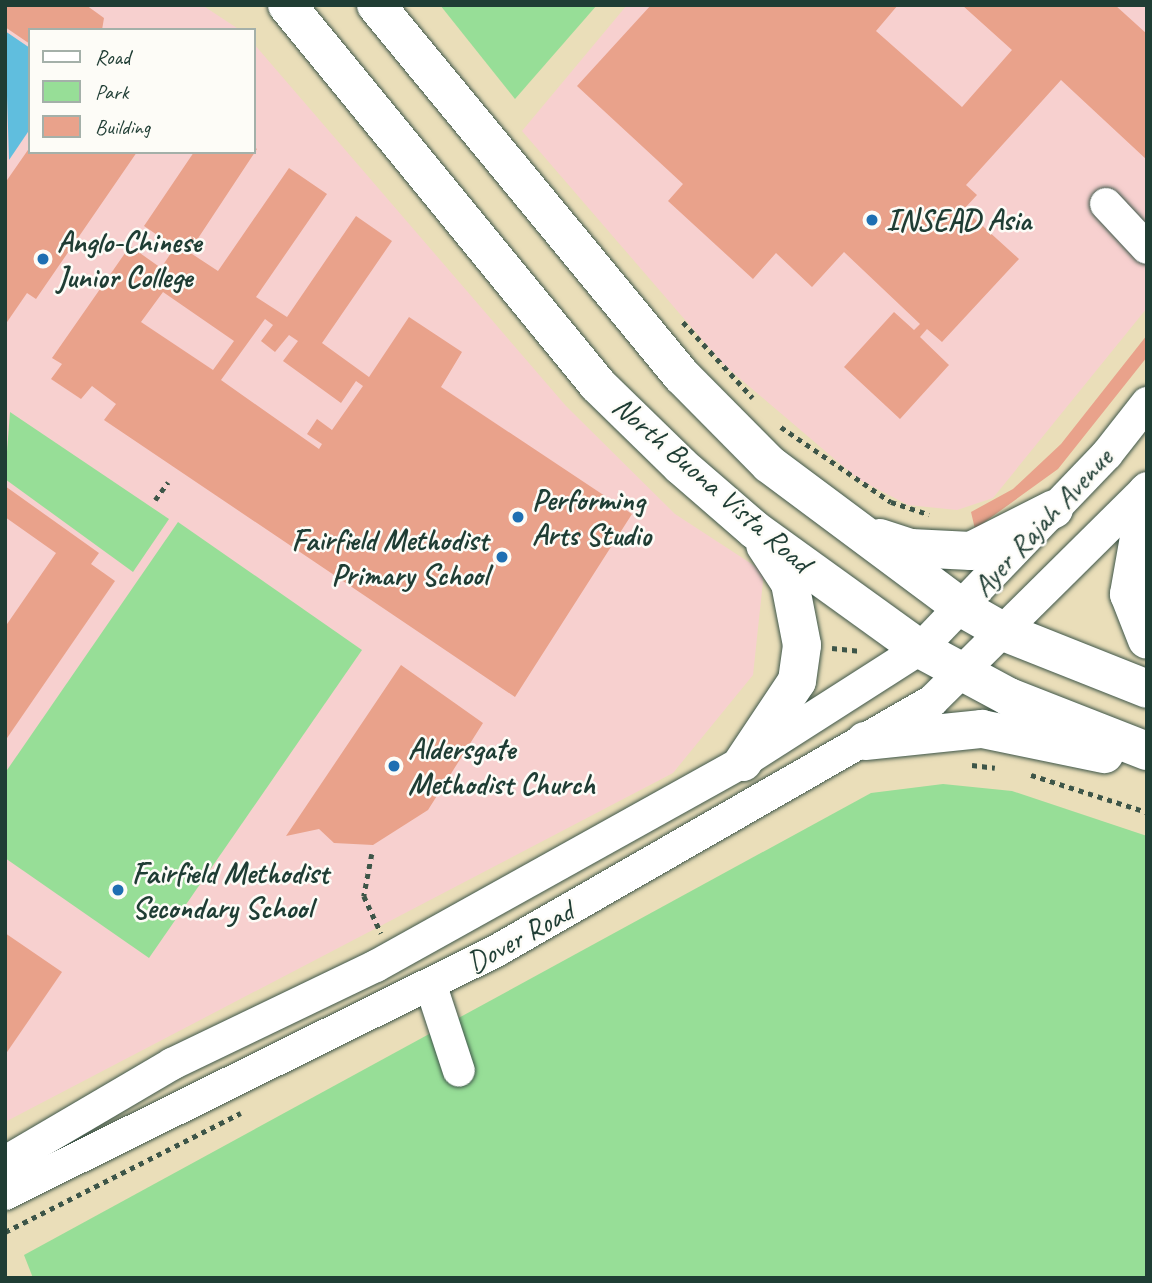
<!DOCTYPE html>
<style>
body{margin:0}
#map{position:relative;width:1152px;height:1283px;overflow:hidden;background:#eadeb9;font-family:Caveat,sans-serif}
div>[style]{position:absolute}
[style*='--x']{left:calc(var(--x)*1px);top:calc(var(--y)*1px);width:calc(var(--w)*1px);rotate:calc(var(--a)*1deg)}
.built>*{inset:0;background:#f7d0cf}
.green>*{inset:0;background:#97de97}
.water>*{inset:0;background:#60bede}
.building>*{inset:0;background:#e9a28b}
.path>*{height:4.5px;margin-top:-2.25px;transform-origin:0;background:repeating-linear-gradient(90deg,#3d5548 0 5px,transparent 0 10px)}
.roads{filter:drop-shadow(0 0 2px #3d5548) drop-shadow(0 0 2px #3d5548)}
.minor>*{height:32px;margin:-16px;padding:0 16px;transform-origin:16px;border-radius:16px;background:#fff}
.major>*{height:38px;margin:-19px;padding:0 19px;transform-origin:19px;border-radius:19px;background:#fff}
.dots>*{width:19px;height:19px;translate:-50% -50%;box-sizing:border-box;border:4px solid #fdfcf7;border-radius:50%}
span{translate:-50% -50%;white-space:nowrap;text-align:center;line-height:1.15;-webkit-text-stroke:5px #fdfcf7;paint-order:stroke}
.poi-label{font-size:30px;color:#1f3d34;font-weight:700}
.left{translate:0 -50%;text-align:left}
.right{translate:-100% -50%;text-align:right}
.street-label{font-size:30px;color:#1f3d34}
.frame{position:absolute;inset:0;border:7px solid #1f3d34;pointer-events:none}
.legend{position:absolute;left:28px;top:28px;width:228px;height:126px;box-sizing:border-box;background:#fdfcf7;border:2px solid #a4b0a9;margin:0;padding:9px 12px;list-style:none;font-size:21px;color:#1f3d34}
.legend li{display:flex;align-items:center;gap:14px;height:35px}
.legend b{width:35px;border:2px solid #a4b0a9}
</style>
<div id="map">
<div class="built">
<i style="clip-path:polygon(5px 5px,202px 5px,240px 30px,30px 30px,30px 152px,254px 152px,254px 44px,566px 406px,675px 514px,764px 572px,753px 675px,673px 773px,5px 1122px)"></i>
<i style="clip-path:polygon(627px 5px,1147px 5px,1147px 308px,993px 498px,957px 510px,908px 505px,858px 479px,724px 365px,522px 131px)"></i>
</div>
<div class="green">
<i style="clip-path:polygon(440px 5px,597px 5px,515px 99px)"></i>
<i style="clip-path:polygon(10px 412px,169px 519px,133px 572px,5px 479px)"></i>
<i style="clip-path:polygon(178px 522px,362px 650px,149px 958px,5px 858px,5px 773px)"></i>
<i style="clip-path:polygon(943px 784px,1012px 791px,1147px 836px,1147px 1278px,33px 1278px,24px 1255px,871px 793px)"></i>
</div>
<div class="water">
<i style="clip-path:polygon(5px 31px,30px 48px,30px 129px,9px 160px)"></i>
</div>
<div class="building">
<i style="clip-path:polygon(5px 5px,86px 5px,104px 18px,102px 30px,30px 30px,30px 44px,5px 27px)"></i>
<i style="clip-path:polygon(651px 5px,898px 5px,876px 31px,962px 107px,1012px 50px,962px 5px,1115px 5px,1147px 34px,1147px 160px,1061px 80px,966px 185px,977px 195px,964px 209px,1019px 259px,942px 342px,927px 329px,920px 337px,949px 365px,900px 419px,844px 367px,894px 312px,914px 330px,920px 324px,844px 252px,812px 287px,776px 253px,753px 279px,668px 201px,683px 184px,577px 86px)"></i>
<i style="clip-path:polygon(30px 147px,137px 152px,36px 299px,27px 293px,5px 325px,5px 183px)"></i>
<i style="clip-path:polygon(evenodd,254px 147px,257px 149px,189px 252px,218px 271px,289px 168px,327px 194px,256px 297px,287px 317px,356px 216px,392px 241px,322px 343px,369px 377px,409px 317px,462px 352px,441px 387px,632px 514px,515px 697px,104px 420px,116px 404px,92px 386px,81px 399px,51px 379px,62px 364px,52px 358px,130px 246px,161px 268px,175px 247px,144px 226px,194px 152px,254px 152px,254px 147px,163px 292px,234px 341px,213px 370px,141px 322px,163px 292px,254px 147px,265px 319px,273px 325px,261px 341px,275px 352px,289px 335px,298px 341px,283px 361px,341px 403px,356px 381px,363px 386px,332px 430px,317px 419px,307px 434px,322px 444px,319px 449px,221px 380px,265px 319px)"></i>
<i style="clip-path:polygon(1147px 335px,1147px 357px,1058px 469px,975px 529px,971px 512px,1013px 489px,1061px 444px)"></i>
<i style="clip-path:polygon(5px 486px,99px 553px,91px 564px,115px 581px,5px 741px,5px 627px,56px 553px,5px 517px)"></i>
<i style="clip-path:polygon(401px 665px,483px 723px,428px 810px,373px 845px,334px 843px,319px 829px,286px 836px)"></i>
<i style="clip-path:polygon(5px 933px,62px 972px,5px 1055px)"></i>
</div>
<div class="path">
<i style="--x:683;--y:322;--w:103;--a:47.4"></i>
<i style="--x:781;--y:427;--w:133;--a:34.3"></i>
<i style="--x:891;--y:502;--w:40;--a:18"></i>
<i style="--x:155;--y:500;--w:22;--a:-54"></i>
<i style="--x:832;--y:648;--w:29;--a:6"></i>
<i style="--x:972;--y:765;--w:23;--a:7"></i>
<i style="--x:1031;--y:775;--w:122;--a:17.7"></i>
<i style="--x:372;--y:854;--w:43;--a:100.8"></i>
<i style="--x:364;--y:896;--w:41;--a:65.3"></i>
<i style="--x:5;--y:1232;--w:264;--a:-26.8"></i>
</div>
<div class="roads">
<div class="minor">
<i style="--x:1106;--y:204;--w:60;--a:47"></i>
<i style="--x:431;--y:986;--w:89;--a:71.8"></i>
<i style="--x:5;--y:1162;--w:194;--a:-30.4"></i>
<i style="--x:172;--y:1064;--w:226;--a:-25.7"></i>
<i style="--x:376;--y:966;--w:420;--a:-29.1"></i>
<i style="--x:743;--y:762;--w:210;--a:-32.6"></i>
<i style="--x:920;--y:649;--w:270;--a:-46.2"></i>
<i style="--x:1107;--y:454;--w:65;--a:-51.9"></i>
<i style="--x:5;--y:1194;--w:548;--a:-26.33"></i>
<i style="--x:496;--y:951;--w:503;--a:-29.83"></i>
<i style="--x:932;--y:701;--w:303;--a:-44.7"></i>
</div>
<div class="major">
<i style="--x:287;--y:5;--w:490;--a:50.7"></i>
<i style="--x:597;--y:384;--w:117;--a:44.3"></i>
<i style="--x:681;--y:466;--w:98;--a:40.9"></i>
<i style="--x:755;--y:530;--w:203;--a:35.8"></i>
<i style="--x:920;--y:649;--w:101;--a:28.3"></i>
<i style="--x:1009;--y:697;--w:148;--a:21.4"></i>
<i style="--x:376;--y:5;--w:481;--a:50.5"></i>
<i style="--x:682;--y:376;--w:124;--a:45.3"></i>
<i style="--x:769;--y:464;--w:241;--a:36.7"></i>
<i style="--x:962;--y:608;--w:48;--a:29.7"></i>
<i style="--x:1004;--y:632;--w:154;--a:21.7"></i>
<i style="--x:1147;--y:492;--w:104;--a:100"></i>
<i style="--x:1129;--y:594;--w:49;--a:68.6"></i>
<i style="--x:880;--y:538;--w:33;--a:18"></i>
<i style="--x:911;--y:548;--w:60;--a:2.9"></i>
<i style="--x:971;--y:551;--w:93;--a:-26.8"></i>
<i style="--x:865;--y:741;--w:118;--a:-5.9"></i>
<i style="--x:982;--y:729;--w:125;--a:11.6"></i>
<i style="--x:743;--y:762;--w:97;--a:-56.3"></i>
<i style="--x:797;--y:681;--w:36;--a:-82"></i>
<i style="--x:802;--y:645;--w:63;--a:-101"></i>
<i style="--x:790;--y:583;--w:45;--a:-123.3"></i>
</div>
</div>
<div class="dots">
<i style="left:872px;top:220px;background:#1f6fb2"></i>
<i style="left:43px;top:259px;background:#1f6fb2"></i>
<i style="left:518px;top:517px;background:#1f6fb2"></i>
<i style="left:502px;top:557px;background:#1f6fb2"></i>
<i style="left:394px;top:766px;background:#1f6fb2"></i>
<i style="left:118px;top:890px;background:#1f6fb2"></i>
</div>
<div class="poi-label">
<span class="left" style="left:886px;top:220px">INSEAD Asia</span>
<span class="left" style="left:57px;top:259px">Anglo-Chinese<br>Junior College</span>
<span class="left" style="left:532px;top:517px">Performing<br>Arts Studio</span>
<span class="right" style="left:488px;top:557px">Fairfield Methodist<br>Primary School</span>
<span class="left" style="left:408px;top:766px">Aldersgate<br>Methodist Church</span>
<span class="left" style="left:132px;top:890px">Fairfield Methodist<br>Secondary School</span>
</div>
<div class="street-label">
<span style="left:712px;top:484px;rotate:41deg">North Buona Vista Road</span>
<span style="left:1042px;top:522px;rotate:-47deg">Ayer Rajah Avenue</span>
<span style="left:520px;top:937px;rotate:-29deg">Dover Road</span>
</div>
<div class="frame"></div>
<ul class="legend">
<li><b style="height:9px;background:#fff"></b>Road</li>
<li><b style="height:19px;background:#97de97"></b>Park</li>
<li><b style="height:19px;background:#e9a28b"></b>Building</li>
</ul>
</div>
